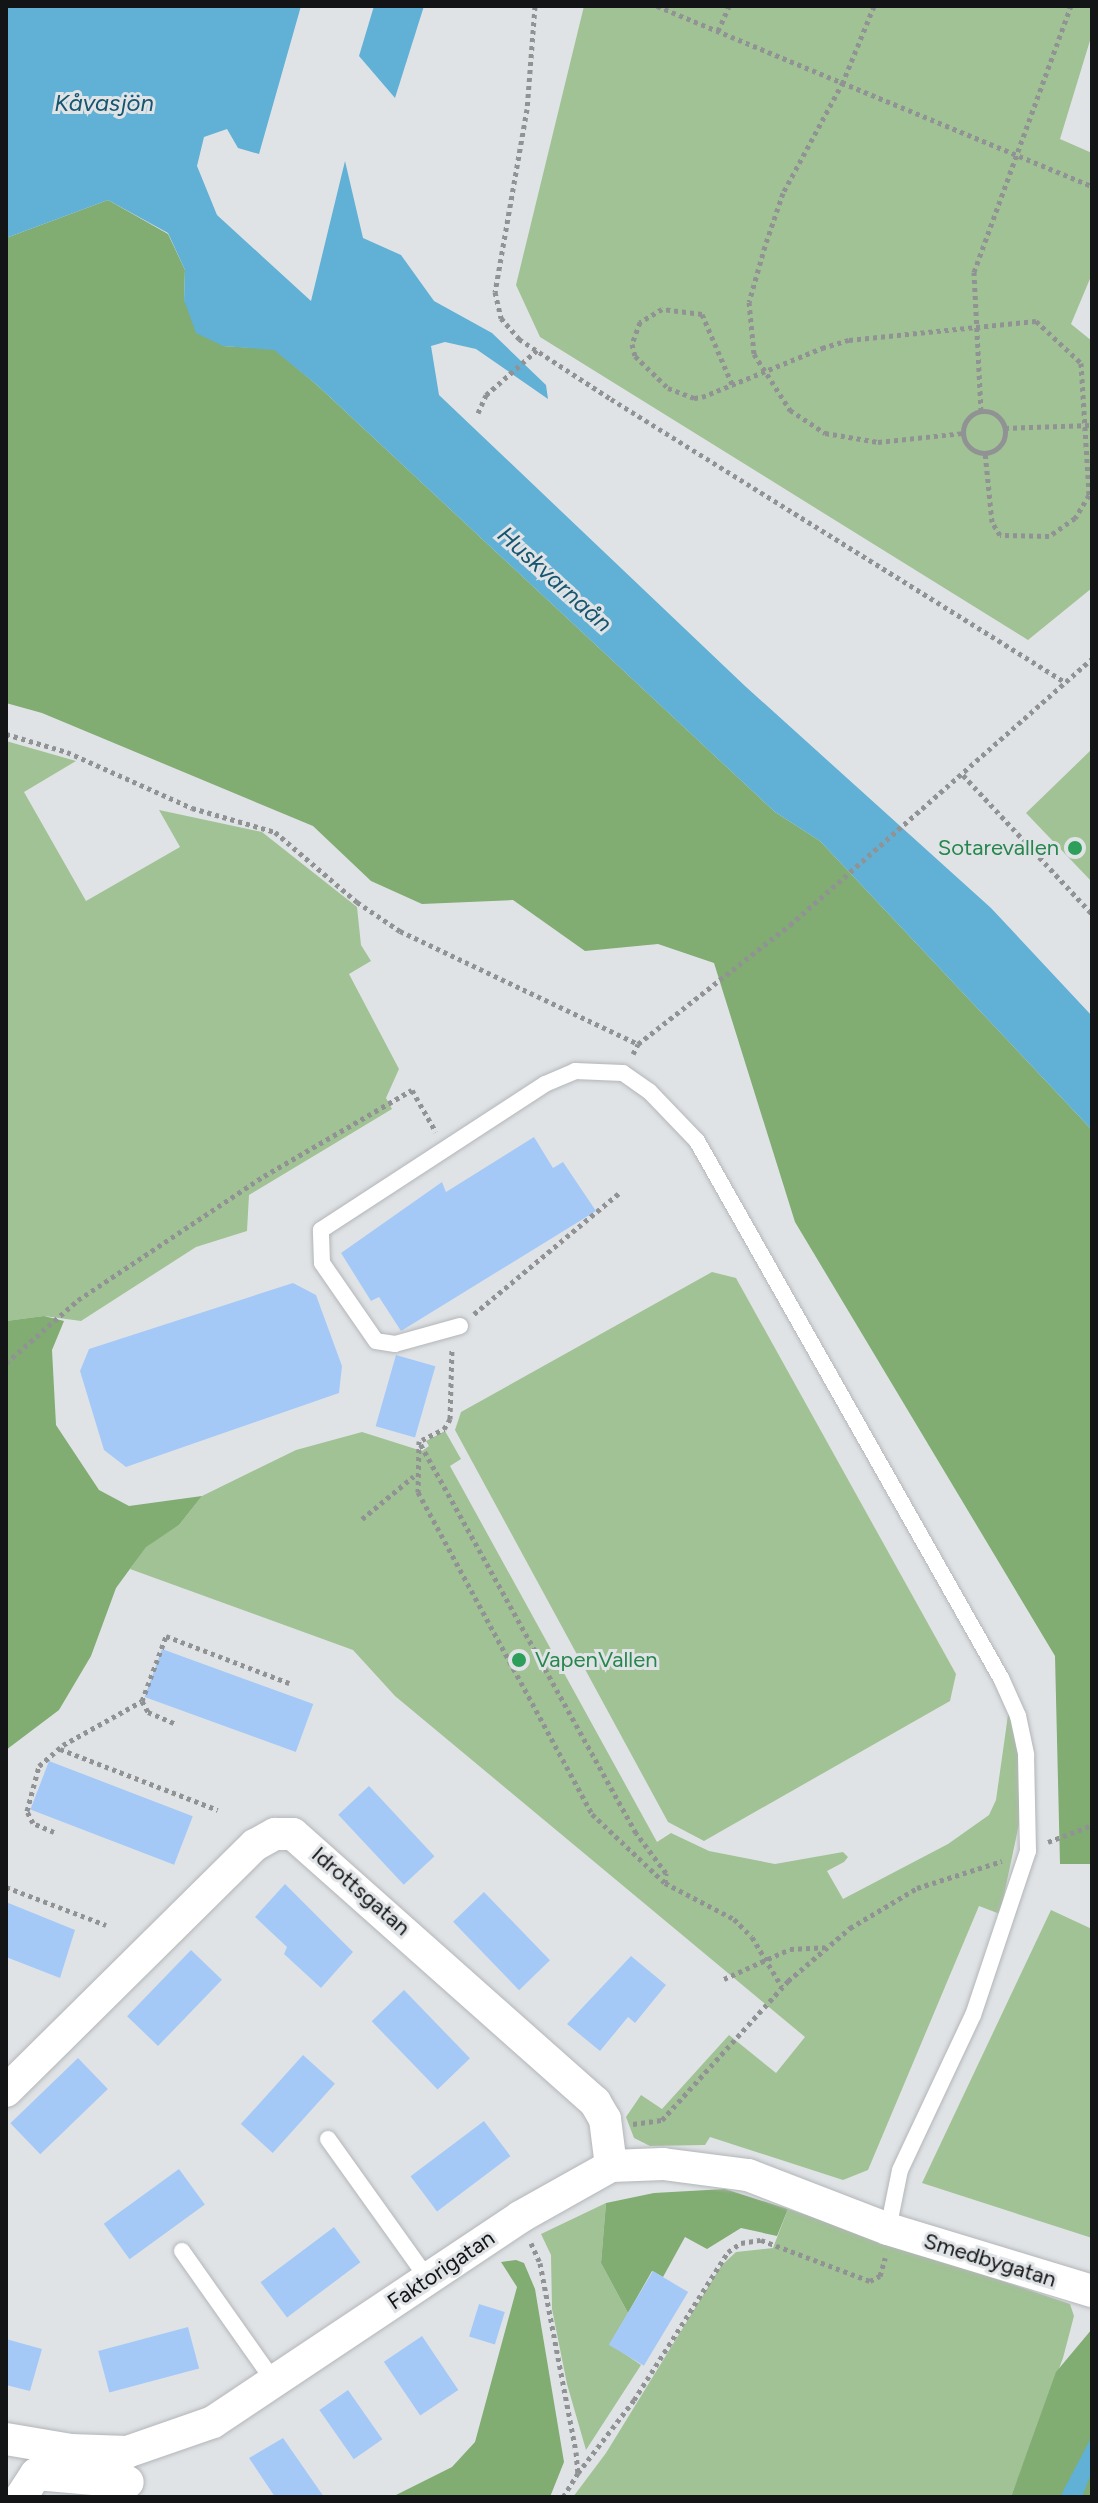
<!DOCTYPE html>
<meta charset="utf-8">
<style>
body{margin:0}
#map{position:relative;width:1098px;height:2503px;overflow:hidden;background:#e0e3e6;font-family:Figtree,sans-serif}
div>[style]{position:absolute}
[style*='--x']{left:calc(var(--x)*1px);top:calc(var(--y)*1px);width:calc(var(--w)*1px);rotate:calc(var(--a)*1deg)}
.green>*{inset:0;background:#a1c295}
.forest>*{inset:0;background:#81ac72}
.water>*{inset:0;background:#61b0d5}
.building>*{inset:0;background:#a5c9f7;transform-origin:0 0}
.path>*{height:5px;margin-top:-2.5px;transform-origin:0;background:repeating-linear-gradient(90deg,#909294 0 4px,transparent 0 8px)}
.path>.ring{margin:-2.5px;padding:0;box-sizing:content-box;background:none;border:5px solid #909294;border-radius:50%}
.roads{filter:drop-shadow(0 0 2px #b3b6b8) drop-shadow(0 0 2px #b3b6b8)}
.lane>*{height:16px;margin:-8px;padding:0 8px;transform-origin:8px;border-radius:8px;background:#fff}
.street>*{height:32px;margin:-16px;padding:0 16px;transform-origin:16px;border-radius:16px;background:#fff}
.dots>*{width:22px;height:22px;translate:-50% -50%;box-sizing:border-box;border:4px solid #e0e3e6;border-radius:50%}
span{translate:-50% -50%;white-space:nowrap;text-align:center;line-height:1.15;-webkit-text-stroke:6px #e0e3e6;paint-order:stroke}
.leisure-label{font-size:22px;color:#27864d}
.right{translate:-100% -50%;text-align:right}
.left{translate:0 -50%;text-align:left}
.street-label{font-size:22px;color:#131415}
.water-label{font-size:24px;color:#16556f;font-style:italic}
.frame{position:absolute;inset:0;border:8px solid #131415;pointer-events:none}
</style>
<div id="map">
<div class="green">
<i style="clip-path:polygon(584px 6px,1092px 6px,1092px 34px,1060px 139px,1092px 153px,1092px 274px,1071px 324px,1092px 341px,1092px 588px,1028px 640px,540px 337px,516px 285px)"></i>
<i style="clip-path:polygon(6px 741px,76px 761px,24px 792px,86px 901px,180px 847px,159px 810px,262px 832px,357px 907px,361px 945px,371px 961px,349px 974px,399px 1069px,386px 1098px,392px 1109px,249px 1195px,247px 1231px,196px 1247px,81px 1321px,44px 1316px,6px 1321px)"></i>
<i style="clip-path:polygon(1092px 749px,1092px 882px,1026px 813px)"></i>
<i style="clip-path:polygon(712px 1272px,736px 1278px,956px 1674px,950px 1701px,704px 1841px,668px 1822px,455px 1430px,461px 1412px)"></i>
<i style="clip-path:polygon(445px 1431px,461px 1459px,450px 1466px,657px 1842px,671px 1833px,709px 1851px,775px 1864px,843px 1852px,848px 1857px,844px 1862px,827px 1871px,843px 1899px,948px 1844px,989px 1815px,996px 1800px,1009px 1708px,1019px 1734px,1019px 1824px,1000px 1914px,979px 1906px,868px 2170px,843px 2180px,710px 2137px,705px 2145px,650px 2146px,634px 2138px,626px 2117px,641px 2095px,662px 2109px,729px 2035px,776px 2073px,805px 2037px,395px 1696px,353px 1650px,130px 1569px,146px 1546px,179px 1525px,202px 1496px,296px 1450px,362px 1432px,422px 1451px,429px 1446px,426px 1441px)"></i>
<i style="clip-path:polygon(1051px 1910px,1092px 1929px,1092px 2238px,922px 2183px)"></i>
<i style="clip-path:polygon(606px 2203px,601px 2263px,628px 2313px,610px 2344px,641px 2365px,586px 2450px,567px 2384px,552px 2309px,551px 2255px,541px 2234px)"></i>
<i style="clip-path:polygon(788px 2209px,1070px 2304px,1074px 2316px,1063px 2358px,1011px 2497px,573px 2497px,606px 2453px,721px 2266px,736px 2252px,773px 2248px)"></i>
</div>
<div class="forest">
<i style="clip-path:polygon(108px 200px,168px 234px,185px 270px,184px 300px,223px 346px,274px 349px,317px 385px,775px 812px,820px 841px,1092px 1130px,1092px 1864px,1060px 1864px,1055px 1656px,795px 1222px,714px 963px,658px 944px,585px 951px,513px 900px,422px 904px,371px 881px,313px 826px,42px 713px,6px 703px,6px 238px)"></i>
<i style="clip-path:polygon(44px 1316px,64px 1321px,52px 1350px,56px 1425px,99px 1490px,129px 1506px,202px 1496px,179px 1525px,146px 1547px,116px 1588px,91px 1656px,59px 1710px,6px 1750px,6px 1321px)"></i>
<i style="clip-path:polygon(725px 2189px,788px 2209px,777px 2236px,741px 2228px,707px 2249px,685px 2237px,663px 2277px,652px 2271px,628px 2313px,601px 2263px,606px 2203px,654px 2193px)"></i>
<i style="clip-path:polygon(516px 2260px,524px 2263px,535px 2289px,564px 2462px,550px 2497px,392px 2497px,452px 2467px,475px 2442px,517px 2287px,501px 2262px)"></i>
<i style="clip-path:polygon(1092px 2329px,1092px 2497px,1011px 2497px,1056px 2372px)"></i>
</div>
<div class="water">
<i style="clip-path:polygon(6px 6px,301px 6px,259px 154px,238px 148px,227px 129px,204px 137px,197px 166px,217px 215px,311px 301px,345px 161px,363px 238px,401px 255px,434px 301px,492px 333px,546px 385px,548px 399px,476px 349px,445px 342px,431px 346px,439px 395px,745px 686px,991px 908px,1092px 1016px,1092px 1130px,820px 841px,775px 812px,317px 385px,274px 350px,223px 346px,196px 333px,184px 300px,185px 270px,168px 233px,108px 200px,6px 238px)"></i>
<i style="clip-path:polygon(374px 6px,424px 6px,395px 98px,359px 56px)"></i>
<i style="clip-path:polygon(1092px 2436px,1092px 2471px,1082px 2497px,1060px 2497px)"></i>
</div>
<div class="building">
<i style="clip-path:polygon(534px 1137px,553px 1168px,563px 1162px,596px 1211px,401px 1331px,379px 1297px,371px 1301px,341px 1253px,442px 1182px,446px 1192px)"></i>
<i style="clip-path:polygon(293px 1283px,316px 1295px,342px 1366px,339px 1393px,126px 1467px,104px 1450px,80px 1371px,89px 1349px)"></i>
<i style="left:396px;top:1355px;width:41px;height:74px;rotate:16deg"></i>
<i style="left:162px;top:1649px;width:161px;height:51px;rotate:20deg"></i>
<i style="left:49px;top:1761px;width:154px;height:52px;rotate:21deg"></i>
<i style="left:369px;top:1786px;width:96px;height:42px;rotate:47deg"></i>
<i style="clip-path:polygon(285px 1884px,353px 1952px,321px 1988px,284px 1954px,287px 1947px,255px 1917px)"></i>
<i style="left:484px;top:1892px;width:95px;height:43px;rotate:46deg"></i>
<i style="clip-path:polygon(6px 1902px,75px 1930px,60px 1978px,6px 1957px)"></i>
<i style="left:191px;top:1950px;width:43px;height:92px;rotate:44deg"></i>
<i style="clip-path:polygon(631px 1956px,666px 1985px,635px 2023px,628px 2017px,600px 2051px,567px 2024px)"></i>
<i style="left:404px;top:1990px;width:95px;height:45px;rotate:46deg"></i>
<i style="left:303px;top:2055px;width:43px;height:93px;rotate:42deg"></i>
<i style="left:78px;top:2058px;width:43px;height:94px;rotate:46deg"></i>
<i style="left:484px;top:2121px;width:44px;height:92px;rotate:53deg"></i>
<i style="left:179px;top:2169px;width:44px;height:93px;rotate:54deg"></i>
<i style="left:334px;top:2227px;width:44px;height:92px;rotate:53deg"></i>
<i style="left:653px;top:2271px;width:41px;height:86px;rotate:31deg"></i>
<i style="left:479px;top:2304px;width:27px;height:34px;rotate:17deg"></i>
<i style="left:188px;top:2327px;width:43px;height:93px;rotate:75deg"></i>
<i style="left:422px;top:2336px;width:65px;height:46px;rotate:56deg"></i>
<i style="clip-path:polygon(6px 2339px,42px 2349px,30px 2391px,6px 2385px)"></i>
<i style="left:348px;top:2390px;width:60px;height:35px;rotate:55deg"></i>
<i style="clip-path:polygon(283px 2438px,324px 2497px,275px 2497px,249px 2458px)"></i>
</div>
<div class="path">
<i style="--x:535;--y:6;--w:103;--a:94.4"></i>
<i style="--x:527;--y:109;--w:186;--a:99.9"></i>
<i style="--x:495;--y:292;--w:27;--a:77"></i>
<i style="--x:501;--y:318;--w:28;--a:49"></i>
<i style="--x:519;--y:339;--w:110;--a:33.1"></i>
<i style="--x:611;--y:399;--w:535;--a:31.94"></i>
<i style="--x:657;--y:6;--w:471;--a:22.5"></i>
<i style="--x:874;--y:6;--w:82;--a:112.2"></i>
<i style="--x:843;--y:82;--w:126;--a:118.4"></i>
<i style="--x:783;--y:193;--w:56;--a:108.8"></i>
<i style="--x:765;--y:246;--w:58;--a:105.9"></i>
<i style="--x:749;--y:302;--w:52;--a:84.5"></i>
<i style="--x:754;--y:354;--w:67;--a:57.3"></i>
<i style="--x:790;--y:410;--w:42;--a:33.3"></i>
<i style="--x:825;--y:433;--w:54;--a:9.6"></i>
<i style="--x:878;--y:442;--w:85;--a:-6"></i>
<i style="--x:718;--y:31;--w:27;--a:-66"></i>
<i style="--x:732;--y:384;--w:76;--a:-113.2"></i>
<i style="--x:702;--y:314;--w:40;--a:-172.9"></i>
<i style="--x:662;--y:309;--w:26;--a:149"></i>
<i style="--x:640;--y:322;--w:23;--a:110"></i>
<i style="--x:632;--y:344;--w:12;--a:76"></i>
<i style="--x:635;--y:356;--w:46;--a:44.1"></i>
<i style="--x:668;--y:388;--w:28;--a:21"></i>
<i style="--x:694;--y:398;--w:8;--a:-7"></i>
<i style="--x:702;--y:397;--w:130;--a:-22.2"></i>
<i style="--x:822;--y:348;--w:28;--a:-17"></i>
<i style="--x:849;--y:340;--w:188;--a:-5.8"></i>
<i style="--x:1036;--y:321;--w:62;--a:43"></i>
<i style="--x:1081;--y:363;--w:132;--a:86.5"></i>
<i style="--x:1089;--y:495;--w:27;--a:121"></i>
<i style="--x:1075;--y:518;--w:32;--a:145"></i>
<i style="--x:1049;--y:536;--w:49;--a:-178.8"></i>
<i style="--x:1000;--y:535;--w:15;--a:-122"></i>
<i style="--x:992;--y:522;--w:70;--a:-95.7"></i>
<i style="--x:981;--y:411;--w:139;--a:-92.9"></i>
<i style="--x:974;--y:272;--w:283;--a:-70"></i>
<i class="ring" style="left:963px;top:411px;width:37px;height:37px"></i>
<i style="--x:478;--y:413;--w:20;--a:-66"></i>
<i style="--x:486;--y:395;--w:68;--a:-41.4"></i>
<i style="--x:1005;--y:428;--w:87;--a:-2"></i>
<i style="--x:6;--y:734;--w:64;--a:16.4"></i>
<i style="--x:67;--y:752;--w:137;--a:24.1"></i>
<i style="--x:192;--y:808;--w:86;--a:16.1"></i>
<i style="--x:275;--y:832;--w:108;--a:40.5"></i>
<i style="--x:357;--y:902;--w:52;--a:34"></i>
<i style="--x:400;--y:931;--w:263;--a:25.4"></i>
<i style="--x:963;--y:775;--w:190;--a:47.1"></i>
<i style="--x:633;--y:1054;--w:11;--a:-63"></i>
<i style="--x:638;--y:1044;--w:193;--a:-38.1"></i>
<i style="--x:790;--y:925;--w:402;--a:-41.4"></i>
<i style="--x:474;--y:1314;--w:189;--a:-39.8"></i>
<i style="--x:6;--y:1363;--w:96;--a:-41.2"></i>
<i style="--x:78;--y:1300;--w:224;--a:-33.7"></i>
<i style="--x:264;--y:1176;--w:171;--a:-30.2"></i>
<i style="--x:412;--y:1090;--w:48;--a:60.3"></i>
<i style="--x:422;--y:1440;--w:25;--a:-27"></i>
<i style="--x:444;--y:1429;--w:12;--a:-59"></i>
<i style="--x:450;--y:1419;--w:71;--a:-88.4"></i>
<i style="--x:362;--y:1519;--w:67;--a:-39.6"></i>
<i style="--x:142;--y:1701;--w:13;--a:61"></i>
<i style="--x:148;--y:1712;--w:30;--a:23"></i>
<i style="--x:60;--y:1749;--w:169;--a:21.1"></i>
<i style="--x:54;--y:1832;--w:23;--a:-157"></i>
<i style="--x:33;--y:1823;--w:13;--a:-117"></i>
<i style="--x:27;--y:1811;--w:47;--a:-75.1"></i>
<i style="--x:39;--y:1766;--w:32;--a:-41"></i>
<i style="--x:63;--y:1745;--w:90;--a:-29.1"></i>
<i style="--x:142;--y:1701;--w:69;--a:-69.7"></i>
<i style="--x:166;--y:1636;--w:132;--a:20.9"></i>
<i style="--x:1048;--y:1842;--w:47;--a:-21.1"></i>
<i style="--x:665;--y:1883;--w:10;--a:-84"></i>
<i style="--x:666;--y:1873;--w:50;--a:-126.9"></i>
<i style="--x:636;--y:1833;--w:448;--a:-119"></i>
<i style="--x:419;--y:1441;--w:51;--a:91.1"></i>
<i style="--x:418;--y:1492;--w:366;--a:61.6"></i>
<i style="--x:592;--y:1814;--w:100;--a:43.4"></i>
<i style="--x:665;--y:1883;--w:78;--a:27.6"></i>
<i style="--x:734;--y:1919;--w:25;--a:45"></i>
<i style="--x:752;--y:1937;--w:58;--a:59"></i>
<i style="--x:6;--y:1887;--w:107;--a:20.8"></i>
<i style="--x:724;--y:1979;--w:72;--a:-24.4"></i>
<i style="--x:790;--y:1949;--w:35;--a:-3"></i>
<i style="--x:633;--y:2124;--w:29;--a:-8"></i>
<i style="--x:662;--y:2120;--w:188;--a:-47.8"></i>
<i style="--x:788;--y:1981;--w:82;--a:-40.5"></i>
<i style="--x:850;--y:1928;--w:78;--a:-30.8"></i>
<i style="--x:917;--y:1888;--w:89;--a:-17.6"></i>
<i style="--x:531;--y:2243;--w:22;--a:66"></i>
<i style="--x:540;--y:2263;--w:192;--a:79.2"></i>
<i style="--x:576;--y:2452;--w:21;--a:85"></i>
<i style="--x:578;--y:2473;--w:28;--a:122"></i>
<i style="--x:578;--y:2473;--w:92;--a:-52.5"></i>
<i style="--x:634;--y:2400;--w:175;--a:-57.6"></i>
<i style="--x:728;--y:2252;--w:16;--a:-35"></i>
<i style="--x:741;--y:2243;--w:20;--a:-9"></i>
<i style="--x:761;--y:2240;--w:116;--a:20.6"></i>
<i style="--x:870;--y:2281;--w:11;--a:-27"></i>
<i style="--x:880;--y:2276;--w:19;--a:-74"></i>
</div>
<div class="roads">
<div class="lane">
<i style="--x:460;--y:1326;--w:67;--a:164.5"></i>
<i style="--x:395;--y:1344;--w:19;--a:-171"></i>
<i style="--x:376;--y:1341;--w:95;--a:-124.7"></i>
<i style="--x:322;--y:1263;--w:33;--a:-92"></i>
<i style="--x:321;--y:1230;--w:267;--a:-33.1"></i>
<i style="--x:545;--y:1084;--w:33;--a:-23"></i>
<i style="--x:575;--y:1071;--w:48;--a:2.4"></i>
<i style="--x:623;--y:1073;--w:32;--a:35"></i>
<i style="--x:649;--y:1091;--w:69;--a:46.2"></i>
<i style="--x:697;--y:1141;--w:617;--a:60.49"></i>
<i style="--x:1001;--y:1678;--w:42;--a:65.9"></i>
<i style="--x:1018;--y:1716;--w:40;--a:78"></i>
<i style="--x:1026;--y:1755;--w:96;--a:88.8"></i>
<i style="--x:1028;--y:1851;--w:173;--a:108.5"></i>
<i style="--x:973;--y:2015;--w:171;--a:115.2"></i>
<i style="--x:900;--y:2170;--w:60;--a:101.5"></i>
<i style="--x:328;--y:2139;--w:171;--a:54.5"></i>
<i style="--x:182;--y:2251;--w:161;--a:54.8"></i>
</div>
<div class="street">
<i style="--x:6;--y:2091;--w:350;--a:-44.7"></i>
<i style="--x:255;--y:1845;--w:23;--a:-29"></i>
<i style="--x:275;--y:1834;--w:18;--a:0"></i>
<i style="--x:293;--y:1834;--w:404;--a:41.6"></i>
<i style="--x:595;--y:2102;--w:20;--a:60"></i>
<i style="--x:605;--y:2119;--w:47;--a:82.7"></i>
<i style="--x:6;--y:2439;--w:66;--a:9.6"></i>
<i style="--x:71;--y:2450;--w:56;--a:2"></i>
<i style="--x:127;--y:2452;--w:91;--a:-19.2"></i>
<i style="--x:213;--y:2422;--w:369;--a:-33.7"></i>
<i style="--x:520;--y:2217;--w:104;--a:-29.3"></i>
<i style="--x:611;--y:2166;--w:52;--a:-2.2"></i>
<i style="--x:663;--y:2164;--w:86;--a:7.4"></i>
<i style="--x:748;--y:2175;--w:150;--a:21.1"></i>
<i style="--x:888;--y:2229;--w:213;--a:16.9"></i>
<i style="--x:21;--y:2497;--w:27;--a:-57"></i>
<i style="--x:36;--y:2474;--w:92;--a:5"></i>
</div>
</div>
<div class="dots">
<i style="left:1075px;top:848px;background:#2e9e5b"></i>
<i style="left:519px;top:1660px;background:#2e9e5b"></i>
</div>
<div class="leisure-label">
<span class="right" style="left:1059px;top:848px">Sotarevallen</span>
<span class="left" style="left:535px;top:1660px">VapenVallen</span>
</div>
<div class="street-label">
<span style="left:361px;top:1891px;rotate:41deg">Idrottsgatan</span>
<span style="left:990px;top:2260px;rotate:17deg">Smedbygatan</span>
<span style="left:441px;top:2270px;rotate:-34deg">Faktorigatan</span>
</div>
<div class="water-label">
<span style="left:104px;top:103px">Kåvasjön</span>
<span style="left:555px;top:579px;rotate:42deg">Huskvarnaån</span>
</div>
<div class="frame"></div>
</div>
